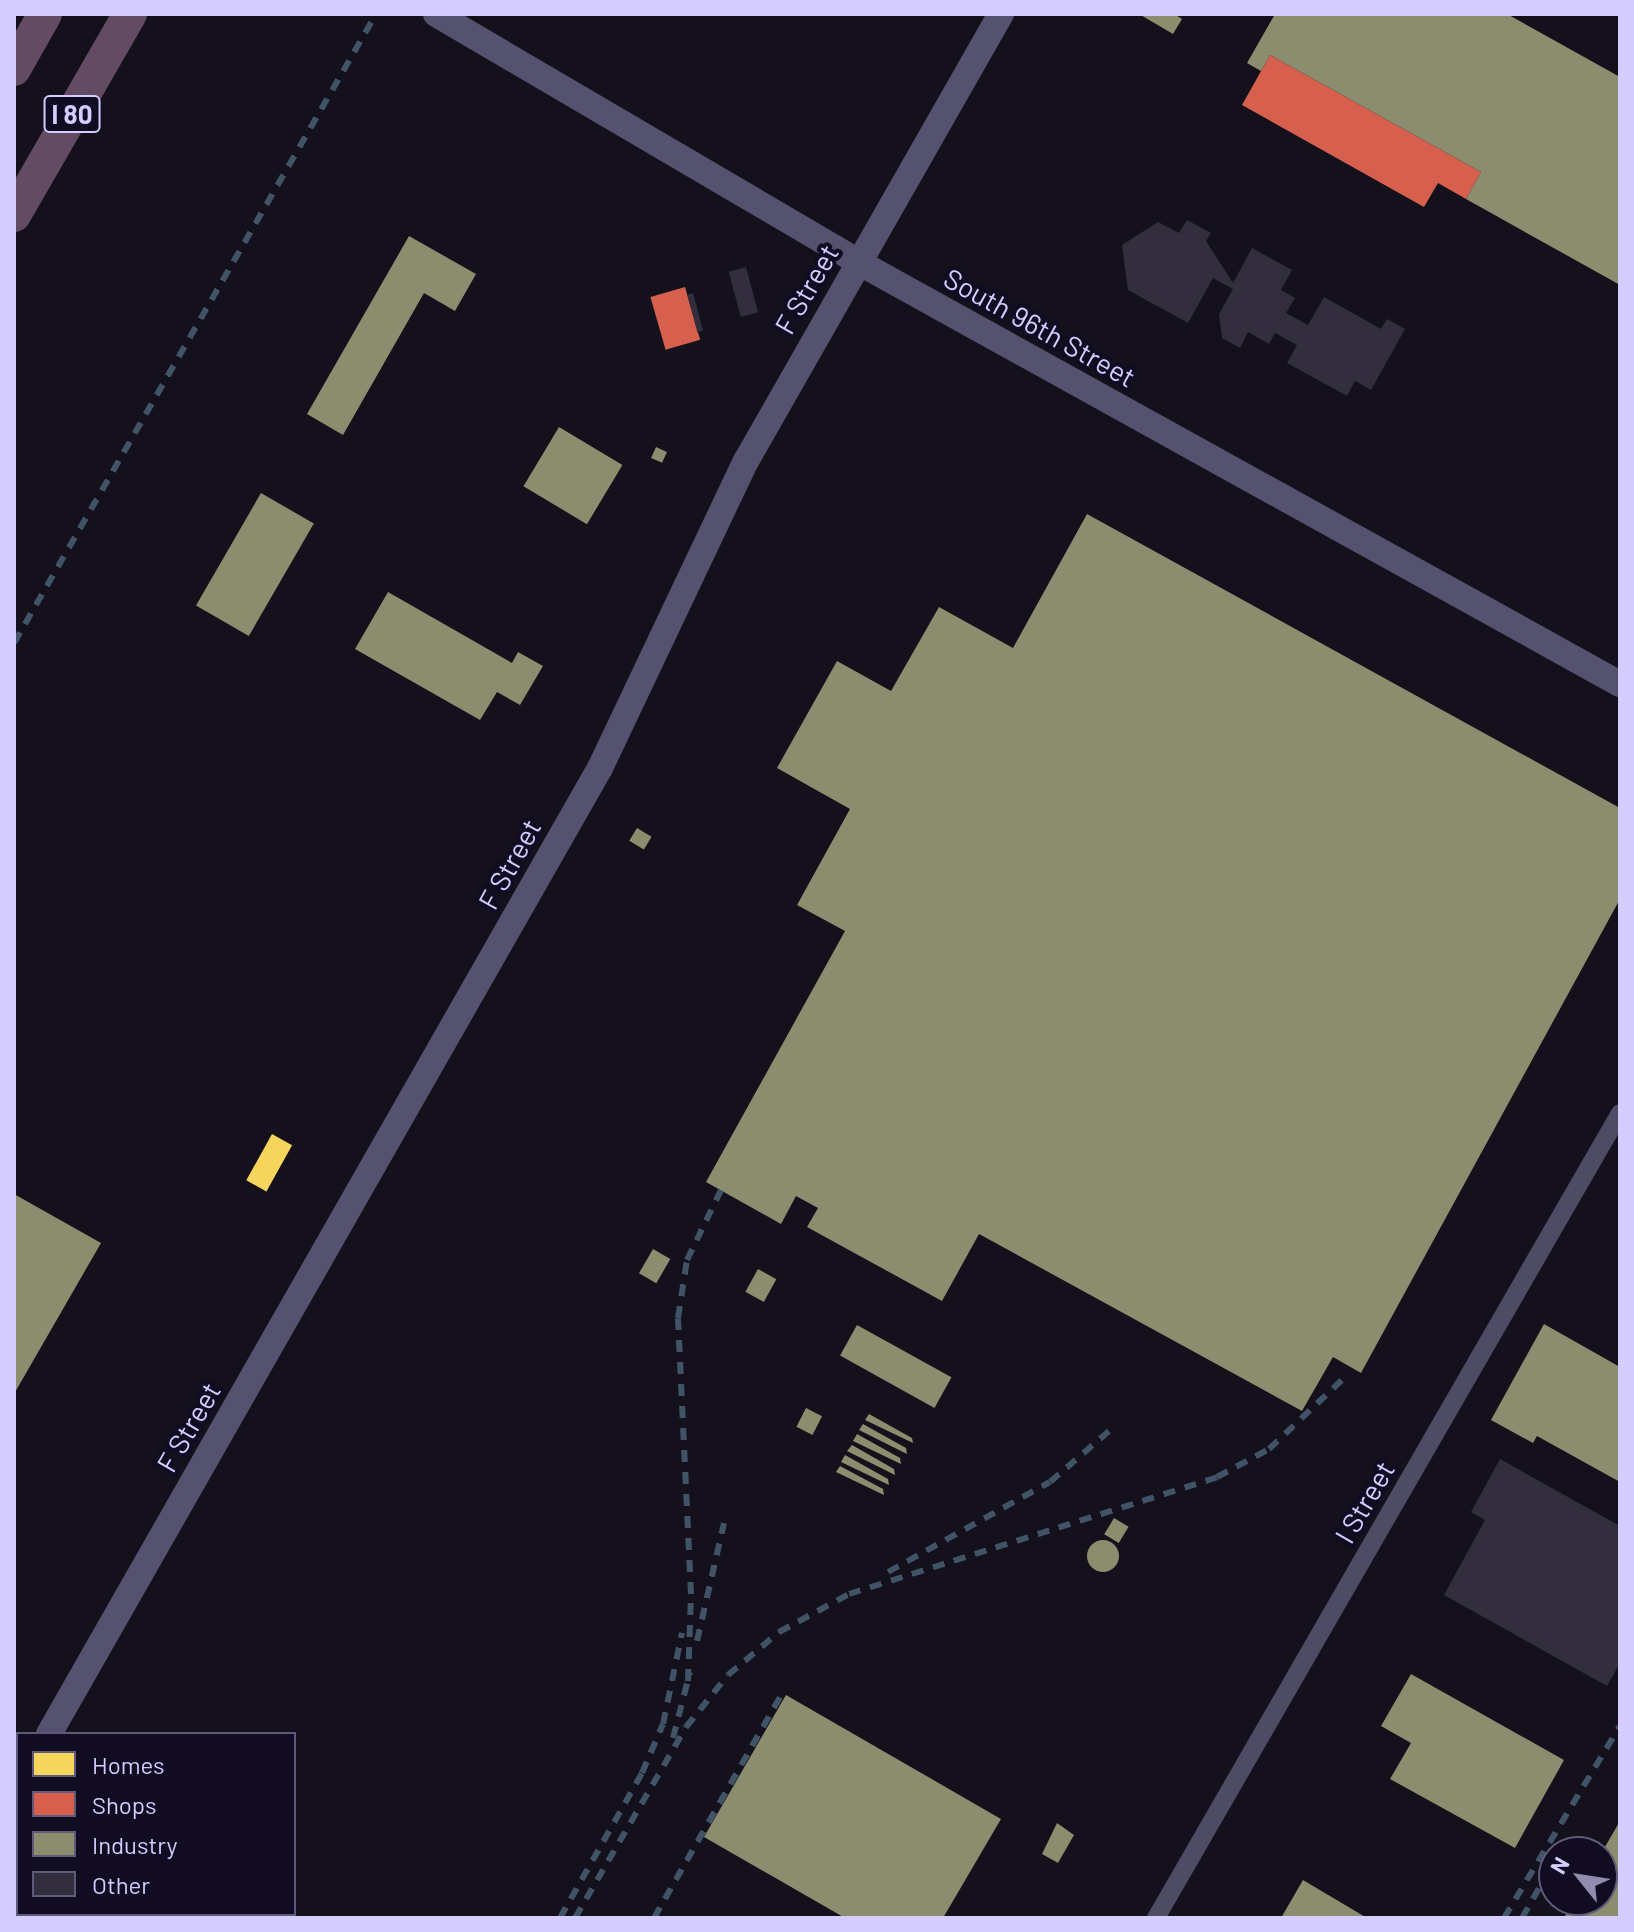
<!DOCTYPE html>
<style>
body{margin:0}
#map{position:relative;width:1634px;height:1932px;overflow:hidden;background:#14111c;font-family:Barlow,sans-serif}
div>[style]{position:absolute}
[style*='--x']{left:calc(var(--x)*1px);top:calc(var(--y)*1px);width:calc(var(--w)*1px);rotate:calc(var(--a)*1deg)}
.homes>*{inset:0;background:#f6d55c;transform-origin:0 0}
.shops>*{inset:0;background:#d6604d;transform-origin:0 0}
.industry>*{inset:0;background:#8c8c6e;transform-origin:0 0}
.round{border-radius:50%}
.building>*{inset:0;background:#322e3e;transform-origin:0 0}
.street>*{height:18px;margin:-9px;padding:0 9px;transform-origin:9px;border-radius:9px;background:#4e4b65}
.secondary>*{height:26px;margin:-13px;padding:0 13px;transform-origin:13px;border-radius:13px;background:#555270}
.highway>*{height:34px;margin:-17px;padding:0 17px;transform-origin:17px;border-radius:17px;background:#624b63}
.rail>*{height:6px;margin-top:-3px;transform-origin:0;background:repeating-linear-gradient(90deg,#415367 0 12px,transparent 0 22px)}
span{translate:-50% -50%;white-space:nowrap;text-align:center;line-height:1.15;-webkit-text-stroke:8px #110c21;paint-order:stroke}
.shield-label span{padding:2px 6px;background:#110c21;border:2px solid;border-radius:6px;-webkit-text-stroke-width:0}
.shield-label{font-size:26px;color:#d5ccff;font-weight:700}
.street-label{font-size:28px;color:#d5ccff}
.frame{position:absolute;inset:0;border:16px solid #d5ccff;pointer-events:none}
.legend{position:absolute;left:16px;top:1732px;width:280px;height:184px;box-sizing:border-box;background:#110c21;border:2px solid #5f597a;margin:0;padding:10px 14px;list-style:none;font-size:24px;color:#d5ccff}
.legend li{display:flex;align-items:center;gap:16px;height:40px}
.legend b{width:40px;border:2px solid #5f597a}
.north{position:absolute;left:1538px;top:1836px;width:80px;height:80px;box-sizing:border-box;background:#110c21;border:2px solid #5f597a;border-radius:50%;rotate:300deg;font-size:22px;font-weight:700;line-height:32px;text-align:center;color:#d5ccff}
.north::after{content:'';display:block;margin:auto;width:28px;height:36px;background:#918bb0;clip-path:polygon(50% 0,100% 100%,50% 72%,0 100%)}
</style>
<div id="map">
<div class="homes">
<i style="left:272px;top:1134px;width:23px;height:53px;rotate:29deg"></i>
</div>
<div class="shops">
<i style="clip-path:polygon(1270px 55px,1481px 172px,1466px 199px,1438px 183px,1424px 207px,1242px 105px)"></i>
<i style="left:685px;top:287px;width:55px;height:36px;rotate:74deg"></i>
</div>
<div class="industry">
<i style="clip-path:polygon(1139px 14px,1174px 14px,1182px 19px,1173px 34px)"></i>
<i style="clip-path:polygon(1275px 14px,1507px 14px,1620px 77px,1620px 285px,1466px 199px,1481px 172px,1270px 55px,1261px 71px,1247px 63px)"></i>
<i style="clip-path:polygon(409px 236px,476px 274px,455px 311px,424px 293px,343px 435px,307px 414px)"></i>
<i style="left:559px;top:427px;width:74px;height:69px;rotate:31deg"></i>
<i style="left:656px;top:447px;width:12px;height:12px;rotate:24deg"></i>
<i style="left:261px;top:493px;width:61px;height:130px;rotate:30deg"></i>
<i style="clip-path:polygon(1087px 514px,1620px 808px,1620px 899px,1361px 1373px,1333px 1357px,1302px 1411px,979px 1234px,942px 1301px,807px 1227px,818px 1208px,796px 1196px,781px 1224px,706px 1182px,845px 931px,797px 905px,850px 809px,777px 768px,837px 661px,891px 691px,939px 607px,1013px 648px)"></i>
<i style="clip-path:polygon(388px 592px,512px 663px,518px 652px,543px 666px,520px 705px,497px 692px,480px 720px,355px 649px)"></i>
<i style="left:637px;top:828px;width:17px;height:15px;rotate:31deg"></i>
<i style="clip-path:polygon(14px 1194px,101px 1243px,14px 1394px)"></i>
<i style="left:653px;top:1249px;width:20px;height:28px;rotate:30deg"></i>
<i style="left:758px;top:1269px;width:21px;height:26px;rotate:29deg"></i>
<i style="clip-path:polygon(1544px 1324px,1620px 1367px,1620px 1482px,1537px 1436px,1533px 1443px,1491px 1420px)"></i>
<i style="left:857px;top:1325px;width:108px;height:35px;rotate:29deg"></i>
<i style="left:806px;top:1408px;width:18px;height:21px;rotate:27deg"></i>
<i style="clip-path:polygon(869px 1414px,912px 1438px,913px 1443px,865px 1420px)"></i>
<i style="clip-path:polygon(863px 1424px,906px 1448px,907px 1454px,859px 1430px)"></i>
<i style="clip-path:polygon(857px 1434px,900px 1458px,901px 1464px,853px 1441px)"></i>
<i style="clip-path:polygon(852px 1445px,894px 1469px,895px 1475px,847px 1451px)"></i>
<i style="clip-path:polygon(845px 1455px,888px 1479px,889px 1485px,841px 1462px)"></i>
<i style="clip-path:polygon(840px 1466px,883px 1489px,884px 1495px,836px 1472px)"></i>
<i style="left:1114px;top:1518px;width:17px;height:19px;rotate:31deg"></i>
<i class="round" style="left:1087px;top:1540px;width:32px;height:32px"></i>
<i style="clip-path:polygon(1411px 1674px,1564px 1760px,1515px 1848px,1390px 1779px,1411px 1743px,1381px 1726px)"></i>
<i style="clip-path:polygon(786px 1695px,1001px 1819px,943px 1918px,845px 1918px,704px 1837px)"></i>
<i style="clip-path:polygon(1620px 1821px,1620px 1918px,1564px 1918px,1574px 1900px,1602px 1900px,1602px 1852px)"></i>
<i style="clip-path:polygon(1057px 1823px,1074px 1835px,1058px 1863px,1042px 1854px)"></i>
<i style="clip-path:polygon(1303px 1880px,1367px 1918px,1281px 1918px)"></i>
</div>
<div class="building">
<i style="clip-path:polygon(1187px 220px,1211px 233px,1206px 241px,1233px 283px,1252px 248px,1292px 270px,1281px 290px,1295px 298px,1286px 313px,1308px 325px,1324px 297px,1381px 329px,1387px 319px,1405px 329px,1371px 390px,1355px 381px,1347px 396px,1287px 363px,1297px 345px,1275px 333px,1269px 344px,1248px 332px,1240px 348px,1222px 338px,1219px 314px,1233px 289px,1213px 278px,1188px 323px,1128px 290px,1122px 245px,1158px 222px,1179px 233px)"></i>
<i style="left:746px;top:267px;width:47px;height:18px;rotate:75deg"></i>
<i style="left:693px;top:293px;width:39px;height:6px;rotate:75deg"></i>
<i style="clip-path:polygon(1500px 1459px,1620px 1526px,1620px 1663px,1607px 1686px,1444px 1595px,1485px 1520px,1471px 1512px)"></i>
</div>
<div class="street">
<i style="--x:1156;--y:1918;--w:929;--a:-60.04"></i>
</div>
<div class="secondary">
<i style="--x:436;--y:14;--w:489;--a:30.4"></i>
<i style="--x:858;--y:262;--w:871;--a:28.98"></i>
<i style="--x:49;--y:1734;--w:1112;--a:-60.3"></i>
<i style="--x:600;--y:768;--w:340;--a:-64.6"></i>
<i style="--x:746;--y:461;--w:515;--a:-60.3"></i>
<i style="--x:14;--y:1795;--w:7;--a:-56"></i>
</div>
<div class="highway">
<i style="--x:14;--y:69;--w:63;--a:-60.6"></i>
<i style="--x:14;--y:215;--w:232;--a:-60"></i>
</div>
<div class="rail">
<i style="--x:14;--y:643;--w:726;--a:-60.08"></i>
<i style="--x:888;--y:1572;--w:185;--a:-29.1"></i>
<i style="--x:1050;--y:1482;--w:78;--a:-40.8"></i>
<i style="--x:697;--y:1641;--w:121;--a:-77.1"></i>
<i style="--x:688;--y:1681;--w:87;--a:-88"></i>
<i style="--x:691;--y:1594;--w:276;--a:-92.7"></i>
<i style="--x:678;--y:1318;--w:59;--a:-81.2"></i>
<i style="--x:687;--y:1260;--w:78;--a:-64.1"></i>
<i style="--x:673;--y:1738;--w:68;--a:-75.6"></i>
<i style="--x:560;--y:1918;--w:167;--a:-60.5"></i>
<i style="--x:642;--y:1773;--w:53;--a:-66.8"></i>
<i style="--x:663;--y:1724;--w:93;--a:-78.2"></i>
<i style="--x:575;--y:1918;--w:221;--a:-59.8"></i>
<i style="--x:686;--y:1727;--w:67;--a:-51.1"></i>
<i style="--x:728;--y:1675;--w:67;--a:-40.1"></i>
<i style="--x:779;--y:1632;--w:80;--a:-28.5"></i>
<i style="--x:849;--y:1594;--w:386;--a:-17.6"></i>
<i style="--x:1217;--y:1477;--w:59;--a:-28.3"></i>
<i style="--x:1269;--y:1449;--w:100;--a:-43.4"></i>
<i style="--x:654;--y:1918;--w:258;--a:-60.3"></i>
<i style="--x:1504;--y:1918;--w:224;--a:-58.9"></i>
<i style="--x:1522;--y:1918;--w:40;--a:-60.3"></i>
</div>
<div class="shield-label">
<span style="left:72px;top:114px">I 80</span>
</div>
<div class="street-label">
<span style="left:806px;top:289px;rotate:-60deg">F Street</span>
<span style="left:1040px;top:327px;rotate:29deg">South 96th Street</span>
<span style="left:509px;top:864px;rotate:-61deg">F Street</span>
<span style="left:188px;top:1427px;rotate:-60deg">F Street</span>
<span style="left:1364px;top:1502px;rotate:-60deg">I Street</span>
</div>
<div class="frame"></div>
<ul class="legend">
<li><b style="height:22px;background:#f6d55c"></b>Homes</li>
<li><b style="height:22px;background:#d6604d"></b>Shops</li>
<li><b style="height:22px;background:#8c8c6e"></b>Industry</li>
<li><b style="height:22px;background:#322e3e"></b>Other</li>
</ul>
<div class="north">N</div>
</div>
